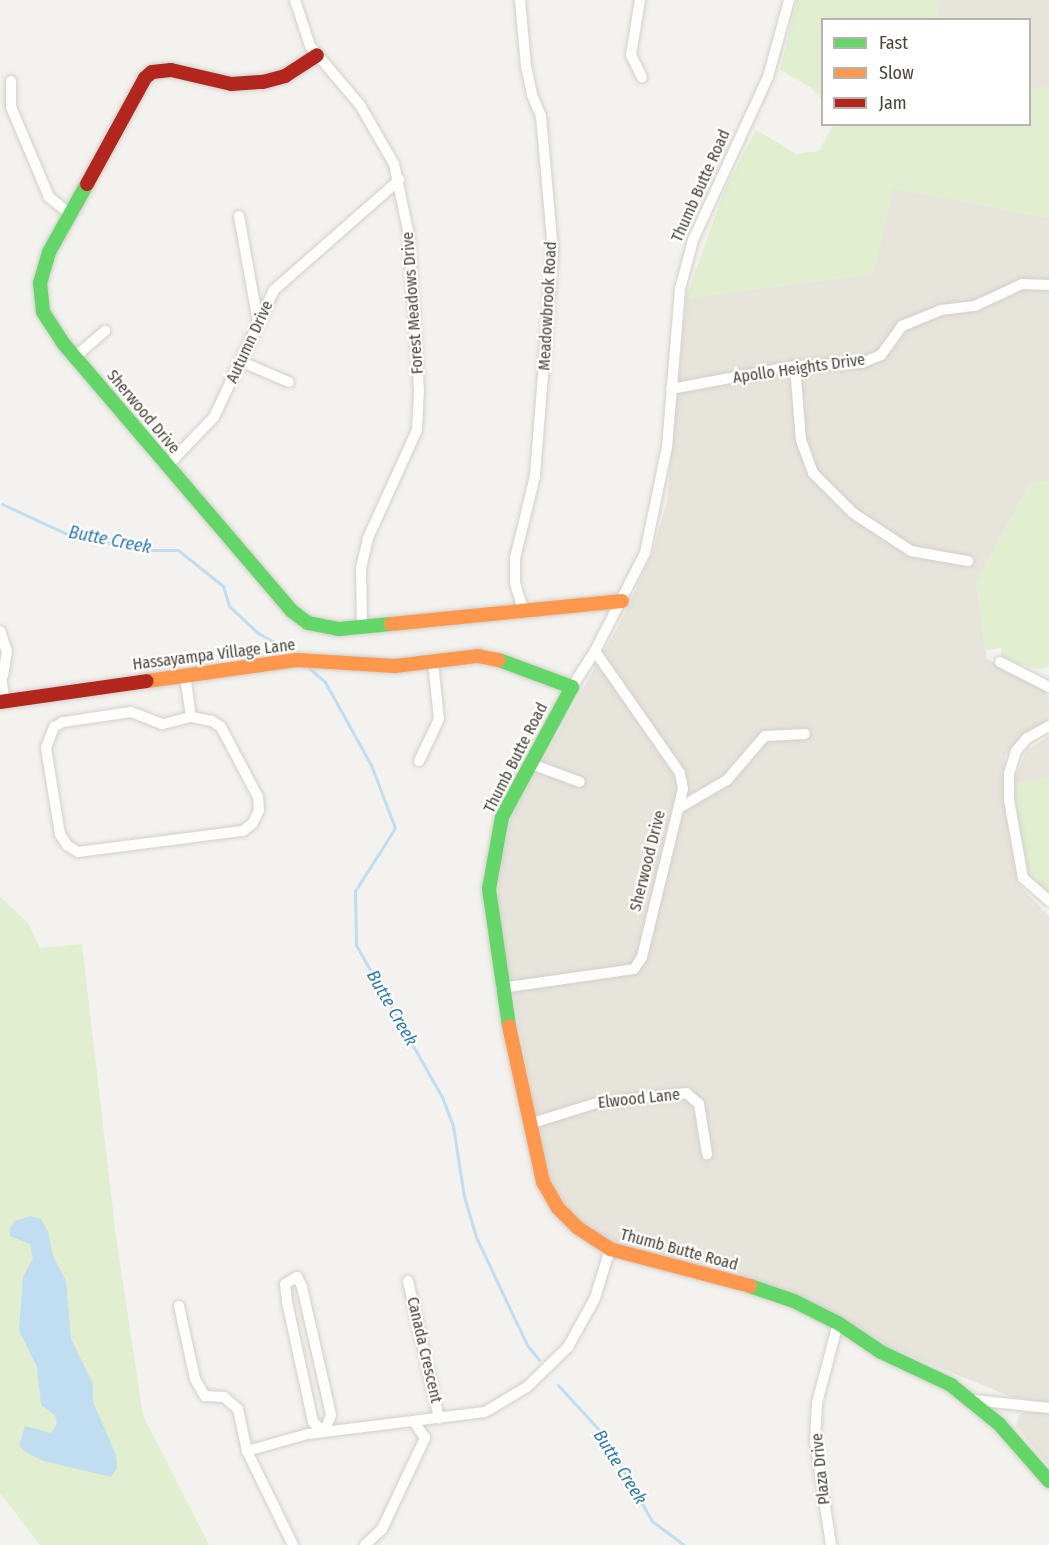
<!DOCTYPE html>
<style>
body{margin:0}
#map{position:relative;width:1049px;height:1545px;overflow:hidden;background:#f4f2ee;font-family:"Fira Sans Condensed",sans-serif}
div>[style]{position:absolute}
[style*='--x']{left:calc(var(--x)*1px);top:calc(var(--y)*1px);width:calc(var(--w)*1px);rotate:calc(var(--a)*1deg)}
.residential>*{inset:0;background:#e7e4dc}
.green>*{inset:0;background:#e1eecf}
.water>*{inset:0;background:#c0ddf1}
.stream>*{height:3px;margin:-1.5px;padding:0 1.5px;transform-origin:1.5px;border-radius:1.5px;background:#c0ddf1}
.roads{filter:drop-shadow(0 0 2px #d2d0cb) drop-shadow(0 0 2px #d2d0cb)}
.street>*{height:10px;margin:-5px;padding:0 5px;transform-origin:5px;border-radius:5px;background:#fdfdfc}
.fast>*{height:14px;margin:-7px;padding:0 7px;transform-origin:7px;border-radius:7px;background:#63d668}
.slow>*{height:14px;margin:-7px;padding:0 7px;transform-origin:7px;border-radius:7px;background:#ff974d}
.jam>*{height:14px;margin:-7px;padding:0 7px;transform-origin:7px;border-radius:7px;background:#b3261e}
span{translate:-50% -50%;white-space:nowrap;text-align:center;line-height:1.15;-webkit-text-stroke:4.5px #fff;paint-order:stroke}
.street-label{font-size:16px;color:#4b4439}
.water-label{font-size:18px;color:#2e7ab2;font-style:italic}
.legend{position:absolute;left:821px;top:18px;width:210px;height:108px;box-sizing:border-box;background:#fff;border:2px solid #b7b4b0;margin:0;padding:8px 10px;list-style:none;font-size:18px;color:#4b4439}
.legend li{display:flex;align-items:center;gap:12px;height:30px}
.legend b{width:30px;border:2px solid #b7b4b0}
</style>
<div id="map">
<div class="residential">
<i style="clip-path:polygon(940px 0,1049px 0,1049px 87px,1030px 90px,1030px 20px,936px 20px)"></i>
<i style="clip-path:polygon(893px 188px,1049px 218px,1049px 481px,1030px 484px,976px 582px,987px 659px,1044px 690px,1049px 698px,1049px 719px,1019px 740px,1005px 756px,1003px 784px,1018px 884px,1049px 916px,1049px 1402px,1012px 1397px,888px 1347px,838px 1314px,796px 1295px,614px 1242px,583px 1224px,557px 1194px,545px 1165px,497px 908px,501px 861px,512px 816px,621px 621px,652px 554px,667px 501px,686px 298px,873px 274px)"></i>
<i style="clip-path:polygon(1049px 736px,1049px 778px,1012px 784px,1026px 751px)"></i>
<i style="clip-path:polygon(1026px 1412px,1049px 1412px,1049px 1466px,1016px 1426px,1019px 1415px)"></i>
</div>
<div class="green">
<i style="clip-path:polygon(797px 0,940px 0,936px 19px,822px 20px,822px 99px,810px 87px,780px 70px)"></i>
<i style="clip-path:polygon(1049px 87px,1049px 218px,893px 188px,873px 274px,686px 298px,724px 191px,756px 130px,796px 154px,819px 151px,833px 125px,1030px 124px,1030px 90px)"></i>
<i style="clip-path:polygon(1049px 481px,1049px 667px,1037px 669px,1002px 658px,1001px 648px,986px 650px,976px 582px,1030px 484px)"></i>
<i style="clip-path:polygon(1049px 778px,1049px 893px,1028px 875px,1012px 784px)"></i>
<i style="clip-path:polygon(0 897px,28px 923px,40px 948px,82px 944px,116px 1237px,143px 1415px,209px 1545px,40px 1545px,0 1493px)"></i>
</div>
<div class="water">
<i style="clip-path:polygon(31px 1216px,41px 1219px,48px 1232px,53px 1256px,66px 1281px,71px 1339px,93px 1384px,93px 1402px,116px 1455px,117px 1468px,111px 1477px,44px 1461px,25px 1452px,19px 1445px,25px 1426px,51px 1433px,57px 1424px,55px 1415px,41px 1405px,37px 1367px,19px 1330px,23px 1277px,33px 1258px,30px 1244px,10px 1236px,10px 1228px,15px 1221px)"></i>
</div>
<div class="stream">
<i style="--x:2;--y:504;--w:69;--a:24.7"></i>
<i style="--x:65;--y:533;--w:76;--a:12.9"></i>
<i style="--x:139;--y:550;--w:39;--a:0"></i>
<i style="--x:178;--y:550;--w:58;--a:38.7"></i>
<i style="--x:223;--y:586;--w:21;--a:73"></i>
<i style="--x:229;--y:606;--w:40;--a:43"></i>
<i style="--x:258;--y:633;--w:35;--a:29"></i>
<i style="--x:309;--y:668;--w:21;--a:41"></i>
<i style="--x:325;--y:682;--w:95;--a:61"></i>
<i style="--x:371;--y:765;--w:67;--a:69.1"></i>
<i style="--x:395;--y:828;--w:75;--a:122.4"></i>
<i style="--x:355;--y:891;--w:54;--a:88.9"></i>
<i style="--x:356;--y:945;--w:175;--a:60.5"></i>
<i style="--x:442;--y:1097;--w:31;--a:69"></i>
<i style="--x:453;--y:1126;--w:71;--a:81.1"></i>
<i style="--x:464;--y:1196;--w:43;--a:73.7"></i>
<i style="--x:476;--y:1237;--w:119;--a:64.7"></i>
<i style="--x:527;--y:1345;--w:19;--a:51"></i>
<i style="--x:558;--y:1385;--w:64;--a:47.5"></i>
<i style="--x:601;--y:1432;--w:103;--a:60.2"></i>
<i style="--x:652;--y:1521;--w:40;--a:37"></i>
</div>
<div class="roads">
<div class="street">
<i style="--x:295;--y:0;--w:48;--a:71.9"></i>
<i style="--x:310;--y:46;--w:77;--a:49.7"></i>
<i style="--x:360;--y:105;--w:68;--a:60"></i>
<i style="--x:394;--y:164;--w:73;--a:78.1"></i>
<i style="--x:409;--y:235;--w:156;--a:86.3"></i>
<i style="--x:419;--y:391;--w:39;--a:93"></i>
<i style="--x:417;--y:430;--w:119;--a:114.4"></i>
<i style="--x:368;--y:538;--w:32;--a:103"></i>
<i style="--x:361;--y:569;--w:57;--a:89"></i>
<i style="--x:520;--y:0;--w:66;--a:84.8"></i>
<i style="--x:526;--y:66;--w:30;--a:78"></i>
<i style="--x:532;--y:95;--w:23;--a:67"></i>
<i style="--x:541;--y:116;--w:136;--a:84.9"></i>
<i style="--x:553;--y:251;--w:226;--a:94.6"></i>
<i style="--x:535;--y:476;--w:84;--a:103.7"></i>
<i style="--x:515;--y:558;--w:25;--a:90"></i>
<i style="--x:515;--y:583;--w:30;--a:73"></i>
<i style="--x:640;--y:0;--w:56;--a:99.3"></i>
<i style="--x:631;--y:55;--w:25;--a:64"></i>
<i style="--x:11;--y:81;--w:26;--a:90"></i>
<i style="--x:11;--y:107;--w:98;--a:67.1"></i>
<i style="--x:49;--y:197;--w:26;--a:39"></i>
<i style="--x:239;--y:216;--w:108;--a:79.8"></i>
<i style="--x:75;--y:357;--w:40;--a:-41"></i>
<i style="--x:242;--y:362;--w:51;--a:23.1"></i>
<i style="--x:795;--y:366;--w:74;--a:85.4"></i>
<i style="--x:801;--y:440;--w:35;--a:70"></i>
<i style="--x:813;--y:473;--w:57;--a:45"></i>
<i style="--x:853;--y:513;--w:69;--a:33.2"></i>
<i style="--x:911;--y:551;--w:58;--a:10"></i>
<i style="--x:671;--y:389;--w:126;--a:-10.5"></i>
<i style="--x:795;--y:366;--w:67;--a:-2.6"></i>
<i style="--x:862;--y:363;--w:21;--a:-23"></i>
<i style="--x:881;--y:355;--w:36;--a:-54"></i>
<i style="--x:902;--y:326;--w:42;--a:-22.3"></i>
<i style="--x:941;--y:310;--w:34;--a:-7"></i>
<i style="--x:975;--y:306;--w:52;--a:-25.1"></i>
<i style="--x:1022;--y:284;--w:27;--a:2"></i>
<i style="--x:167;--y:466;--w:68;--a:-46.2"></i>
<i style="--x:214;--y:417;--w:140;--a:-64.7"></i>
<i style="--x:274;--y:290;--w:167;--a:-41.3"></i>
<i style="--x:0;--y:631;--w:21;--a:71"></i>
<i style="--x:7;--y:651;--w:25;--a:99"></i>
<i style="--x:1000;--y:662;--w:55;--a:27"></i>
<i style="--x:0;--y:671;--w:30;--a:81"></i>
<i style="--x:185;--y:675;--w:42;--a:81.9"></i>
<i style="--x:191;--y:717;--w:30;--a:166"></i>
<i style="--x:162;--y:724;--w:33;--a:-159"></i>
<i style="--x:131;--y:712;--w:69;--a:171.6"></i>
<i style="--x:63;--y:722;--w:10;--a:151"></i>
<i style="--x:54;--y:727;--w:22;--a:111"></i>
<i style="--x:46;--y:748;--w:87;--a:80.8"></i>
<i style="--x:60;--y:834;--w:13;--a:58"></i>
<i style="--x:67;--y:845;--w:13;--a:32"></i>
<i style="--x:78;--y:852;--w:166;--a:-7.3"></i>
<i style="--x:243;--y:831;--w:13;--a:-39"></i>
<i style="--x:253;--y:823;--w:14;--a:-65"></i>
<i style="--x:259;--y:810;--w:13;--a:-94"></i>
<i style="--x:258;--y:797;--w:79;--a:-117.9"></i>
<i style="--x:221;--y:727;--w:11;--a:-146"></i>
<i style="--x:212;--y:721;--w:21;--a:-169"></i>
<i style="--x:572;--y:687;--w:43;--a:-57.4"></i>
<i style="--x:595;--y:651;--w:110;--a:-63"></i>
<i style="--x:645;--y:553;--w:108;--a:-78.3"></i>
<i style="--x:667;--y:447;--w:159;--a:-85.3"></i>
<i style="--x:680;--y:289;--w:51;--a:-75.1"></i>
<i style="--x:693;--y:240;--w:179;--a:-65.3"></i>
<i style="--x:768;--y:77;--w:80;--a:-74.7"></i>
<i style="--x:1049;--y:726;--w:25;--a:151"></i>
<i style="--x:1027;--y:738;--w:17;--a:130"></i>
<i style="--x:1016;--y:751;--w:24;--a:107"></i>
<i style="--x:1009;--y:774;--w:26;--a:90"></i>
<i style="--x:1009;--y:800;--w:79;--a:79.8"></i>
<i style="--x:1023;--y:878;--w:35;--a:41"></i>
<i style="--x:419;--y:761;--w:47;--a:-64.5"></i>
<i style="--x:439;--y:719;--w:56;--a:-96.1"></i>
<i style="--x:529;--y:763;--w:54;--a:20.4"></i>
<i style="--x:679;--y:808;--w:56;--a:-30.3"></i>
<i style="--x:727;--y:780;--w:58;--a:-49.2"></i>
<i style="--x:765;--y:736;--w:40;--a:-2.9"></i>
<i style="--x:501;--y:988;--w:134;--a:-8.1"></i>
<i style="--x:634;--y:969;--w:14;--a:-56"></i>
<i style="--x:642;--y:957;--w:173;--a:-76.3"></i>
<i style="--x:683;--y:789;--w:16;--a:-101"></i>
<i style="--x:680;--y:773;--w:149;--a:-124.9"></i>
<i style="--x:529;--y:1124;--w:71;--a:-17.2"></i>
<i style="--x:597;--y:1103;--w:90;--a:-6.4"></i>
<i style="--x:686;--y:1093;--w:17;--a:40"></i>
<i style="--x:699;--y:1104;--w:51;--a:80.9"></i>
<i style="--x:297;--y:1277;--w:11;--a:63"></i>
<i style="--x:302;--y:1287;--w:131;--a:77.2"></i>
<i style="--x:331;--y:1415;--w:18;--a:112"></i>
<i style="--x:324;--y:1432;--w:15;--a:-138"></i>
<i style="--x:313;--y:1422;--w:123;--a:-102.2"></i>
<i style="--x:287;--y:1302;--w:18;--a:-96"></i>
<i style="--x:285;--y:1284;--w:14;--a:-30"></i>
<i style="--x:408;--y:1281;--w:141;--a:77.3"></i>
<i style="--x:179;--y:1306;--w:75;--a:77.6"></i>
<i style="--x:195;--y:1379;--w:20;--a:60"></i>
<i style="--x:205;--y:1396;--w:19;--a:3"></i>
<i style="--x:224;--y:1397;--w:18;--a:41"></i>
<i style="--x:238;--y:1409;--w:43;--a:77.9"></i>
<i style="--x:974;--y:1400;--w:75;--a:6.1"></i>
<i style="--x:293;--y:1545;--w:105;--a:-116.1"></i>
<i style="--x:247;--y:1451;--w:63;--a:-15.6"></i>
<i style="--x:308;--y:1434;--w:178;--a:-7.1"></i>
<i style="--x:485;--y:1412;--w:49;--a:-30.8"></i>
<i style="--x:527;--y:1387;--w:57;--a:-44.3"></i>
<i style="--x:568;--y:1347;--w:56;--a:-61.1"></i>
<i style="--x:595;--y:1298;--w:51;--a:-73"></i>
<i style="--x:365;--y:1545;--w:23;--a:-43"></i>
<i style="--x:382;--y:1529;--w:101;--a:-64.7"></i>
<i style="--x:425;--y:1438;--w:18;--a:-124"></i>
<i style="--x:831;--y:1545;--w:105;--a:-98.7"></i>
<i style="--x:815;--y:1441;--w:38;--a:-87"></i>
<i style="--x:817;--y:1403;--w:83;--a:-75.3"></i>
</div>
<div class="fast">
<i style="--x:87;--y:184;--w:78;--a:119.2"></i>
<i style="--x:49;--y:252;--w:32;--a:106"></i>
<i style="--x:40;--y:283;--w:29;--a:84"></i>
<i style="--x:43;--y:312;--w:37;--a:57"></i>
<i style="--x:63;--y:343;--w:353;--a:49.5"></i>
<i style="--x:292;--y:611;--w:20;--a:37"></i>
<i style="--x:308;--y:623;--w:32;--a:11"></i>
<i style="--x:339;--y:629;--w:52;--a:-5.5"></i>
<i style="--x:499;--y:660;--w:78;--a:20.3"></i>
<i style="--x:572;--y:687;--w:148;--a:118.3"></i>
<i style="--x:502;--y:817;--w:73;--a:100.2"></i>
<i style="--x:489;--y:889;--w:138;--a:81.7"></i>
<i style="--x:750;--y:1286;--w:46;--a:18.8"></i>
<i style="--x:794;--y:1301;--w:49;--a:26.6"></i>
<i style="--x:838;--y:1323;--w:52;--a:34"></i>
<i style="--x:881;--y:1352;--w:77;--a:25.2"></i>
<i style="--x:951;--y:1385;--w:62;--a:39.1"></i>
<i style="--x:999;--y:1424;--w:76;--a:48.7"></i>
</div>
<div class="slow">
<i style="--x:391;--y:624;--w:232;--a:-5.7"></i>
<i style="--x:147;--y:681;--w:151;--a:-8"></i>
<i style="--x:297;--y:660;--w:98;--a:3.5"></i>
<i style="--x:395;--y:666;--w:84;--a:-6.9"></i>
<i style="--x:478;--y:656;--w:21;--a:11"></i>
<i style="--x:509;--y:1026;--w:160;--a:77.7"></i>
<i style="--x:543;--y:1182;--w:30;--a:60"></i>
<i style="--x:558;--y:1208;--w:28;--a:45"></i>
<i style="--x:578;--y:1228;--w:38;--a:33"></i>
<i style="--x:610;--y:1249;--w:145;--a:14.8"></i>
</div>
<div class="jam">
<i style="--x:87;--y:184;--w:121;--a:-61.3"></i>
<i style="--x:145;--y:78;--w:9;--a:-41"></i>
<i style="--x:152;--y:72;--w:19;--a:-6"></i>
<i style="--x:171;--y:70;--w:62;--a:13.1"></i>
<i style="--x:231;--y:84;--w:32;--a:-4"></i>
<i style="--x:263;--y:82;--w:23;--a:-15"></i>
<i style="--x:285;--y:76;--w:38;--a:-33"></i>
<i style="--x:0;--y:702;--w:148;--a:-8.1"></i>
</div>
</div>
<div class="street-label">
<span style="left:701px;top:186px;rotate:-66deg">Thumb Butte Road</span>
<span style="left:413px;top:303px;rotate:-94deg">Forest Meadows Drive</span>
<span style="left:548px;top:306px;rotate:-87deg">Meadowbrook Road</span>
<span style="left:250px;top:342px;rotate:-65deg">Autumn Drive</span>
<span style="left:799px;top:369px;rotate:-8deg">Apollo Heights Drive</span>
<span style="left:143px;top:412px;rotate:50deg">Sherwood Drive</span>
<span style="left:214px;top:655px;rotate:-7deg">Hassayampa Village Lane</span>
<span style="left:516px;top:758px;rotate:-63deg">Thumb Butte Road</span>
<span style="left:648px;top:861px;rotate:-76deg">Sherwood Drive</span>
<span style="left:639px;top:1099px;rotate:-6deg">Elwood Lane</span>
<span style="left:679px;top:1250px;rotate:15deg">Thumb Butte Road</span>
<span style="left:424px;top:1350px;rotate:77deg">Canada Crescent</span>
<span style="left:821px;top:1469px;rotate:-96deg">Plaza Drive</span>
</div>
<div class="water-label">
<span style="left:110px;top:540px;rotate:11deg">Butte Creek</span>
<span style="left:392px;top:1008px;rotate:60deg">Butte Creek</span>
<span style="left:620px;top:1467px;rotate:58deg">Butte Creek</span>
</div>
<ul class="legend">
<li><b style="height:8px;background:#63d668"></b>Fast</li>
<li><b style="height:8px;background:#ff974d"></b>Slow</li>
<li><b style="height:8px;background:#b3261e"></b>Jam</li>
</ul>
</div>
